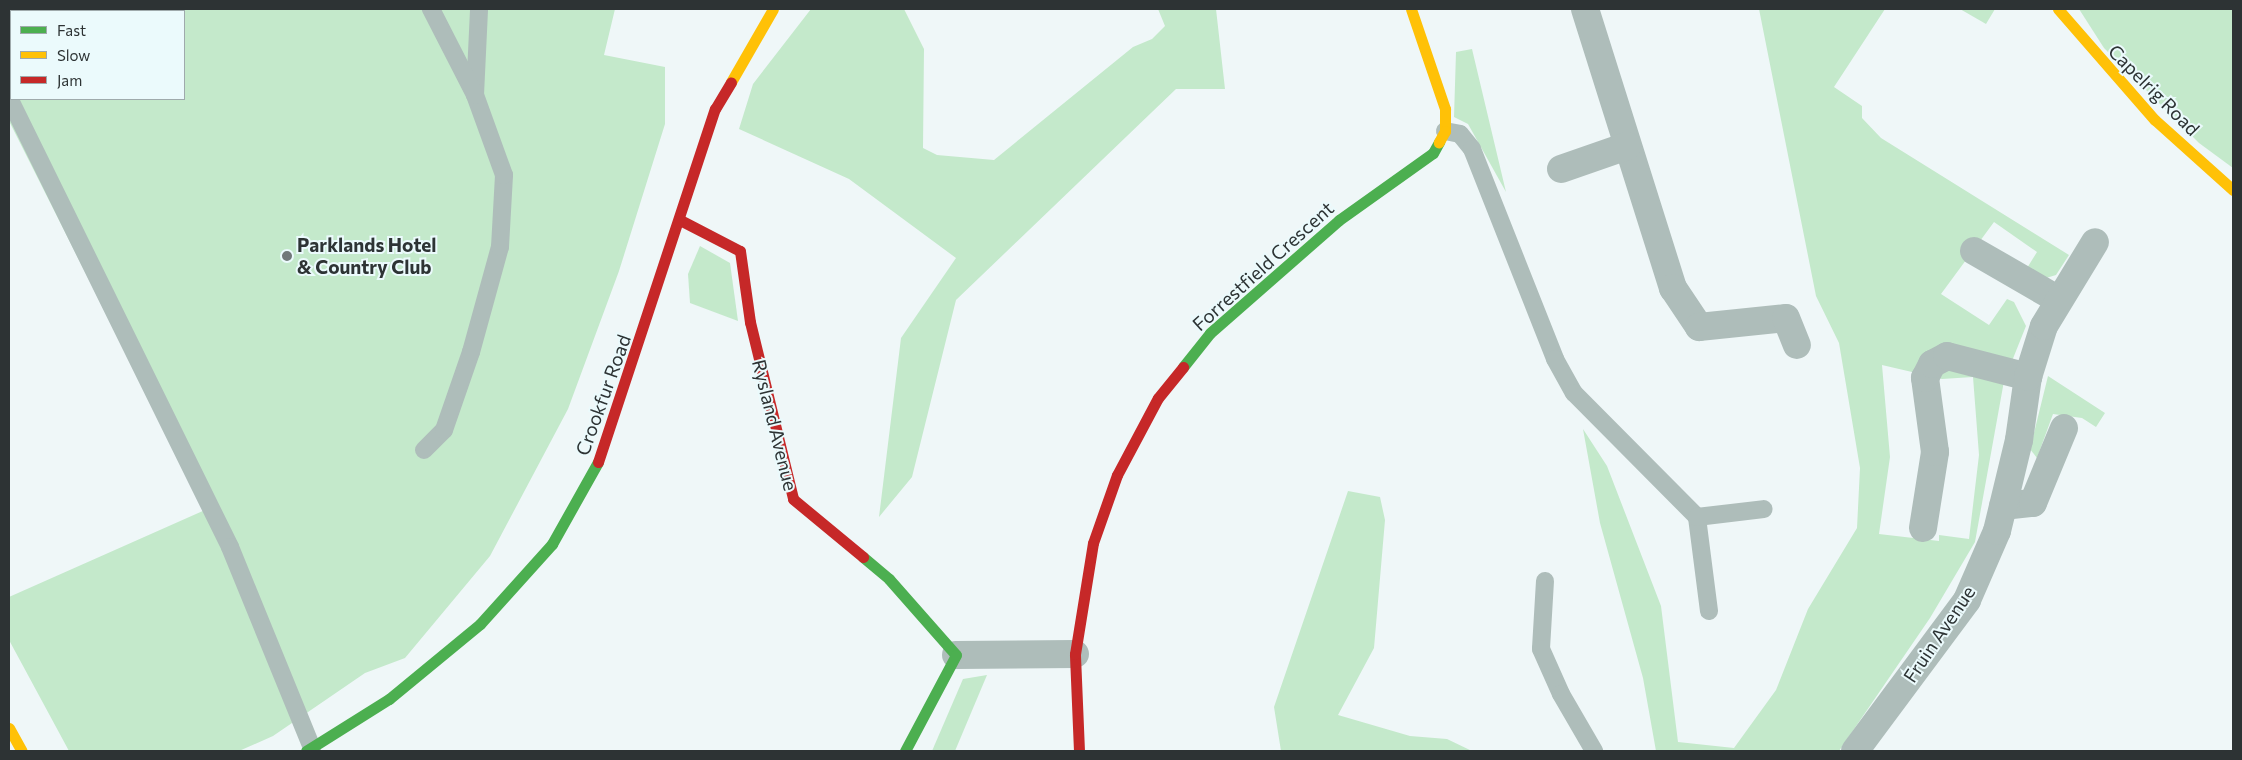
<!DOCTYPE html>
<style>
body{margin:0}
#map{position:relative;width:2242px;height:760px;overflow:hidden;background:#eff7f8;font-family:Commissioner,sans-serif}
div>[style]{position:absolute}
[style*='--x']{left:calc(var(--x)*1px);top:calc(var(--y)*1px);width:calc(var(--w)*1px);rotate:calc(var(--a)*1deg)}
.green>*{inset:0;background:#c4e9cb}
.lane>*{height:18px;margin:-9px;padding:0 9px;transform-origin:9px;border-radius:9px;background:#aebdba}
.street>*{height:28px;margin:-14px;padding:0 14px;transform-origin:14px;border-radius:14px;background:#aebdba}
.fast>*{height:11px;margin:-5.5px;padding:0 5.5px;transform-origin:5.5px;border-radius:5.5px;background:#4caf50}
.slow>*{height:11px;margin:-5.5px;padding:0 5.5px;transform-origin:5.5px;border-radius:5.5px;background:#ffc107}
.jam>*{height:11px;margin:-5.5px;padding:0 5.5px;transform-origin:5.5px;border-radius:5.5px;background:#c62828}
.dots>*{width:14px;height:14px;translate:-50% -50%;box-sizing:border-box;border:2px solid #ebfafc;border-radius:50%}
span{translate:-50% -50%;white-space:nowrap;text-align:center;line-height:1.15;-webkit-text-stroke:4px #ebfafc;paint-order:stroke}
.street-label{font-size:19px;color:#2d3334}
.poi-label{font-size:19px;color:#2d3334;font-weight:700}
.left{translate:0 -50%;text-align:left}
.frame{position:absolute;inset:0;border:10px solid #2d3334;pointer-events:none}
.legend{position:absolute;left:10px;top:10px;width:175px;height:90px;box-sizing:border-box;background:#ebfafc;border:1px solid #9faaac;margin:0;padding:6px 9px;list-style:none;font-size:15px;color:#2d3334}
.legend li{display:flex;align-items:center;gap:10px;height:25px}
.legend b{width:25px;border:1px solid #9faaac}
</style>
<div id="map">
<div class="green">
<i style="clip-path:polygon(evenodd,9px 9px,615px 9px,604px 55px,665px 67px,665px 124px,619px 271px,568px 409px,490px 556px,405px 658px,365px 673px,273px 736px,239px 751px,69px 751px,9px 640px,9px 597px,205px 510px,9px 121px,9px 9px,11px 11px,184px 11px,184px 99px,11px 99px,11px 11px)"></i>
<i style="clip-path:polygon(811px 9px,904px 9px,924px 49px,923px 148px,937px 155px,994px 160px,1133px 47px,1152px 39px,1165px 26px,1158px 9px,1216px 9px,1225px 89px,1176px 89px,956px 300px,912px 477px,879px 517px,901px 338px,956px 258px,849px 179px,739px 129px,753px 84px)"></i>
<i style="clip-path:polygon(evenodd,1759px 9px,1885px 9px,1834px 87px,1862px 106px,1862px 118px,1881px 138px,2069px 255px,2056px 275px,2036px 281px,2024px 273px,2037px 252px,1994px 222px,1941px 294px,1989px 325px,2007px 299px,2014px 302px,2026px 326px,2004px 381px,1975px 542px,1930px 618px,1839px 751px,1656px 751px,1643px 678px,1600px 523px,1583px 429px,1607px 466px,1661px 606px,1678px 742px,1734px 748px,1776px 690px,1808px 609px,1857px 528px,1860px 468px,1839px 343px,1816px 296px,1759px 9px,1882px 365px,1942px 379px,1973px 377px,1979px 455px,1969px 539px,1939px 535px,1939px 541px,1879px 534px,1890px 457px,1882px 365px)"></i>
<i style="clip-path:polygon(1960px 9px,1995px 9px,1986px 24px)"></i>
<i style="clip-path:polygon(2079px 9px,2233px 9px,2233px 168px,2199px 143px,2104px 48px)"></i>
<i style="clip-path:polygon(1472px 49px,1506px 192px,1468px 124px,1454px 117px,1456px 52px)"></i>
<i style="clip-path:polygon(700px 246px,730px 263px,738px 321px,690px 303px,688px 274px)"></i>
<i style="clip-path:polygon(2048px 376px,2105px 413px,2096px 427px,2082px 418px,2053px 414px,2037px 458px,2030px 449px)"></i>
<i style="clip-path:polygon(1348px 491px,1380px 497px,1385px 520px,1374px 648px,1338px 715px,1410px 736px,1447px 739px,1472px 751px,1281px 751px,1274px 707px)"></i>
<i style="clip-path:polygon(987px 675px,955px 751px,932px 751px,963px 679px)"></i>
</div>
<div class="lane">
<i style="--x:475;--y:95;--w:86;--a:-87.3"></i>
<i style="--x:9;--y:98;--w:500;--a:63.79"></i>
<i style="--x:230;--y:547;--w:217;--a:67.8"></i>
<i style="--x:1445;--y:131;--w:15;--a:11"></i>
<i style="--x:1460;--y:134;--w:19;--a:51"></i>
<i style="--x:1472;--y:149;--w:226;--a:68.4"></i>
<i style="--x:1555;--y:359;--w:39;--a:61"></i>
<i style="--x:1574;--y:393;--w:175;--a:45.2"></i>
<i style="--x:424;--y:450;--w:28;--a:-45"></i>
<i style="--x:444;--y:430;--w:83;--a:-70.9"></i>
<i style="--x:471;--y:352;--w:109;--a:-74.6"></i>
<i style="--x:500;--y:247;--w:72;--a:-86.8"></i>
<i style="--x:504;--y:175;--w:85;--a:-109.9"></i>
<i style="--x:475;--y:95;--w:97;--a:-117.1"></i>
<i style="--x:1545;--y:581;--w:68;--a:93.4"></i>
<i style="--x:1541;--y:649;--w:49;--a:66"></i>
<i style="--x:1561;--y:694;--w:66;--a:59.9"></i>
<i style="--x:1709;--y:611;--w:95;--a:-97.3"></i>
<i style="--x:1697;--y:517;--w:67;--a:-6.8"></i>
</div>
<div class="street">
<i style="--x:1585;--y:9;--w:293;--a:72.5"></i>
<i style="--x:1673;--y:288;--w:47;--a:56.3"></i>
<i style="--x:1699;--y:327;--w:87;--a:-5.9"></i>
<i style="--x:1786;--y:318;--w:29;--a:68"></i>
<i style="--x:1561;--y:169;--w:70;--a:-19.2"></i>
<i style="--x:1974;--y:251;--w:96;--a:30"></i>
<i style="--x:2003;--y:506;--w:30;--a:-6"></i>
<i style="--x:2033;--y:503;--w:81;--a:-67.5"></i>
<i style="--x:1923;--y:528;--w:77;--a:-81"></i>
<i style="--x:1935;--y:452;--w:75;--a:-97.7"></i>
<i style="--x:1925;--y:378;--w:16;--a:-63"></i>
<i style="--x:1932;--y:364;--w:17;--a:-28"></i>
<i style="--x:1947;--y:356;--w:84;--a:14.5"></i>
<i style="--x:956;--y:655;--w:119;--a:-0.5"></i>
<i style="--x:1855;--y:751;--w:188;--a:-53.4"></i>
<i style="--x:1967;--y:600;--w:75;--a:-66.5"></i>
<i style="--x:1997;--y:531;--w:94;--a:-76.4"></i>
<i style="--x:2019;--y:440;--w:64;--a:-81.9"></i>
<i style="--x:2028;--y:377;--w:53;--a:-72.6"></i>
<i style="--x:2044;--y:326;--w:98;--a:-58.7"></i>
</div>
<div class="fast">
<i style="--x:1183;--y:367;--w:43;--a:-51.5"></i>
<i style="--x:1210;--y:333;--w:171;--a:-41.2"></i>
<i style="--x:1339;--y:220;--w:115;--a:-35.5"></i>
<i style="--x:1433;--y:153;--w:13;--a:-61"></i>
<i style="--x:863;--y:557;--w:34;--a:40"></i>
<i style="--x:889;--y:579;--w:101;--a:48.6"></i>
<i style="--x:956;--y:655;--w:109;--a:118"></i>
<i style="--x:306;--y:751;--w:98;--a:-32.1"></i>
<i style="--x:389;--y:699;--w:118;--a:-39.5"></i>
<i style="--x:480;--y:624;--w:108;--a:-48"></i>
<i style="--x:552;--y:544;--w:94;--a:-60.7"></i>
</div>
<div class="slow">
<i style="--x:1411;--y:9;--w:106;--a:71.2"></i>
<i style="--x:1445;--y:109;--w:22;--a:90"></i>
<i style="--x:1445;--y:131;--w:13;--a:119"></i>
<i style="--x:2058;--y:9;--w:147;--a:48.9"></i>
<i style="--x:2155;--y:120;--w:105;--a:41.9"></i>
<i style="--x:731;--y:82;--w:84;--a:-60.1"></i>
<i style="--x:9;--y:728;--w:26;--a:61"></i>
</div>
<div class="jam">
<i style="--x:682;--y:221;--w:65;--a:27.3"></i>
<i style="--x:740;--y:251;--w:72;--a:82"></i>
<i style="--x:750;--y:322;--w:182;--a:76.3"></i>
<i style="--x:793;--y:499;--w:91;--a:39.6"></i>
<i style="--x:598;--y:462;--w:372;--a:-71.7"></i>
<i style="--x:715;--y:109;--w:31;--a:-59"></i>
<i style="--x:1079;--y:751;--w:97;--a:-92.4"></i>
<i style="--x:1075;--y:654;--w:112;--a:-80.8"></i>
<i style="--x:1093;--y:543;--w:72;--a:-70.6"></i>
<i style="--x:1117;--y:475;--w:87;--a:-62"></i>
<i style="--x:1158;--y:398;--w:40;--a:-51"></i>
</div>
<div class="dots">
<i style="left:287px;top:256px;background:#717879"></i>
</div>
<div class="street-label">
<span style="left:2154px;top:90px;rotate:45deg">Capelrig Road</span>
<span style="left:1263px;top:266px;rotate:-42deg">Forrestfield Crescent</span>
<span style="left:603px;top:395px;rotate:-70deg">Crookfur Road</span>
<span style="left:775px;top:425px;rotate:76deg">Rysland Avenue</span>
<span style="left:1939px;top:634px;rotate:-56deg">Fruin Avenue</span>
</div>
<div class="poi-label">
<span class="left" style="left:297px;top:256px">Parklands Hotel<br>&amp; Country Club</span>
</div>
<div class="frame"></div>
<ul class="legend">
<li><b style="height:6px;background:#4caf50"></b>Fast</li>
<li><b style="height:6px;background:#ffc107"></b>Slow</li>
<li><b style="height:6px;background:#c62828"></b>Jam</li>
</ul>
</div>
